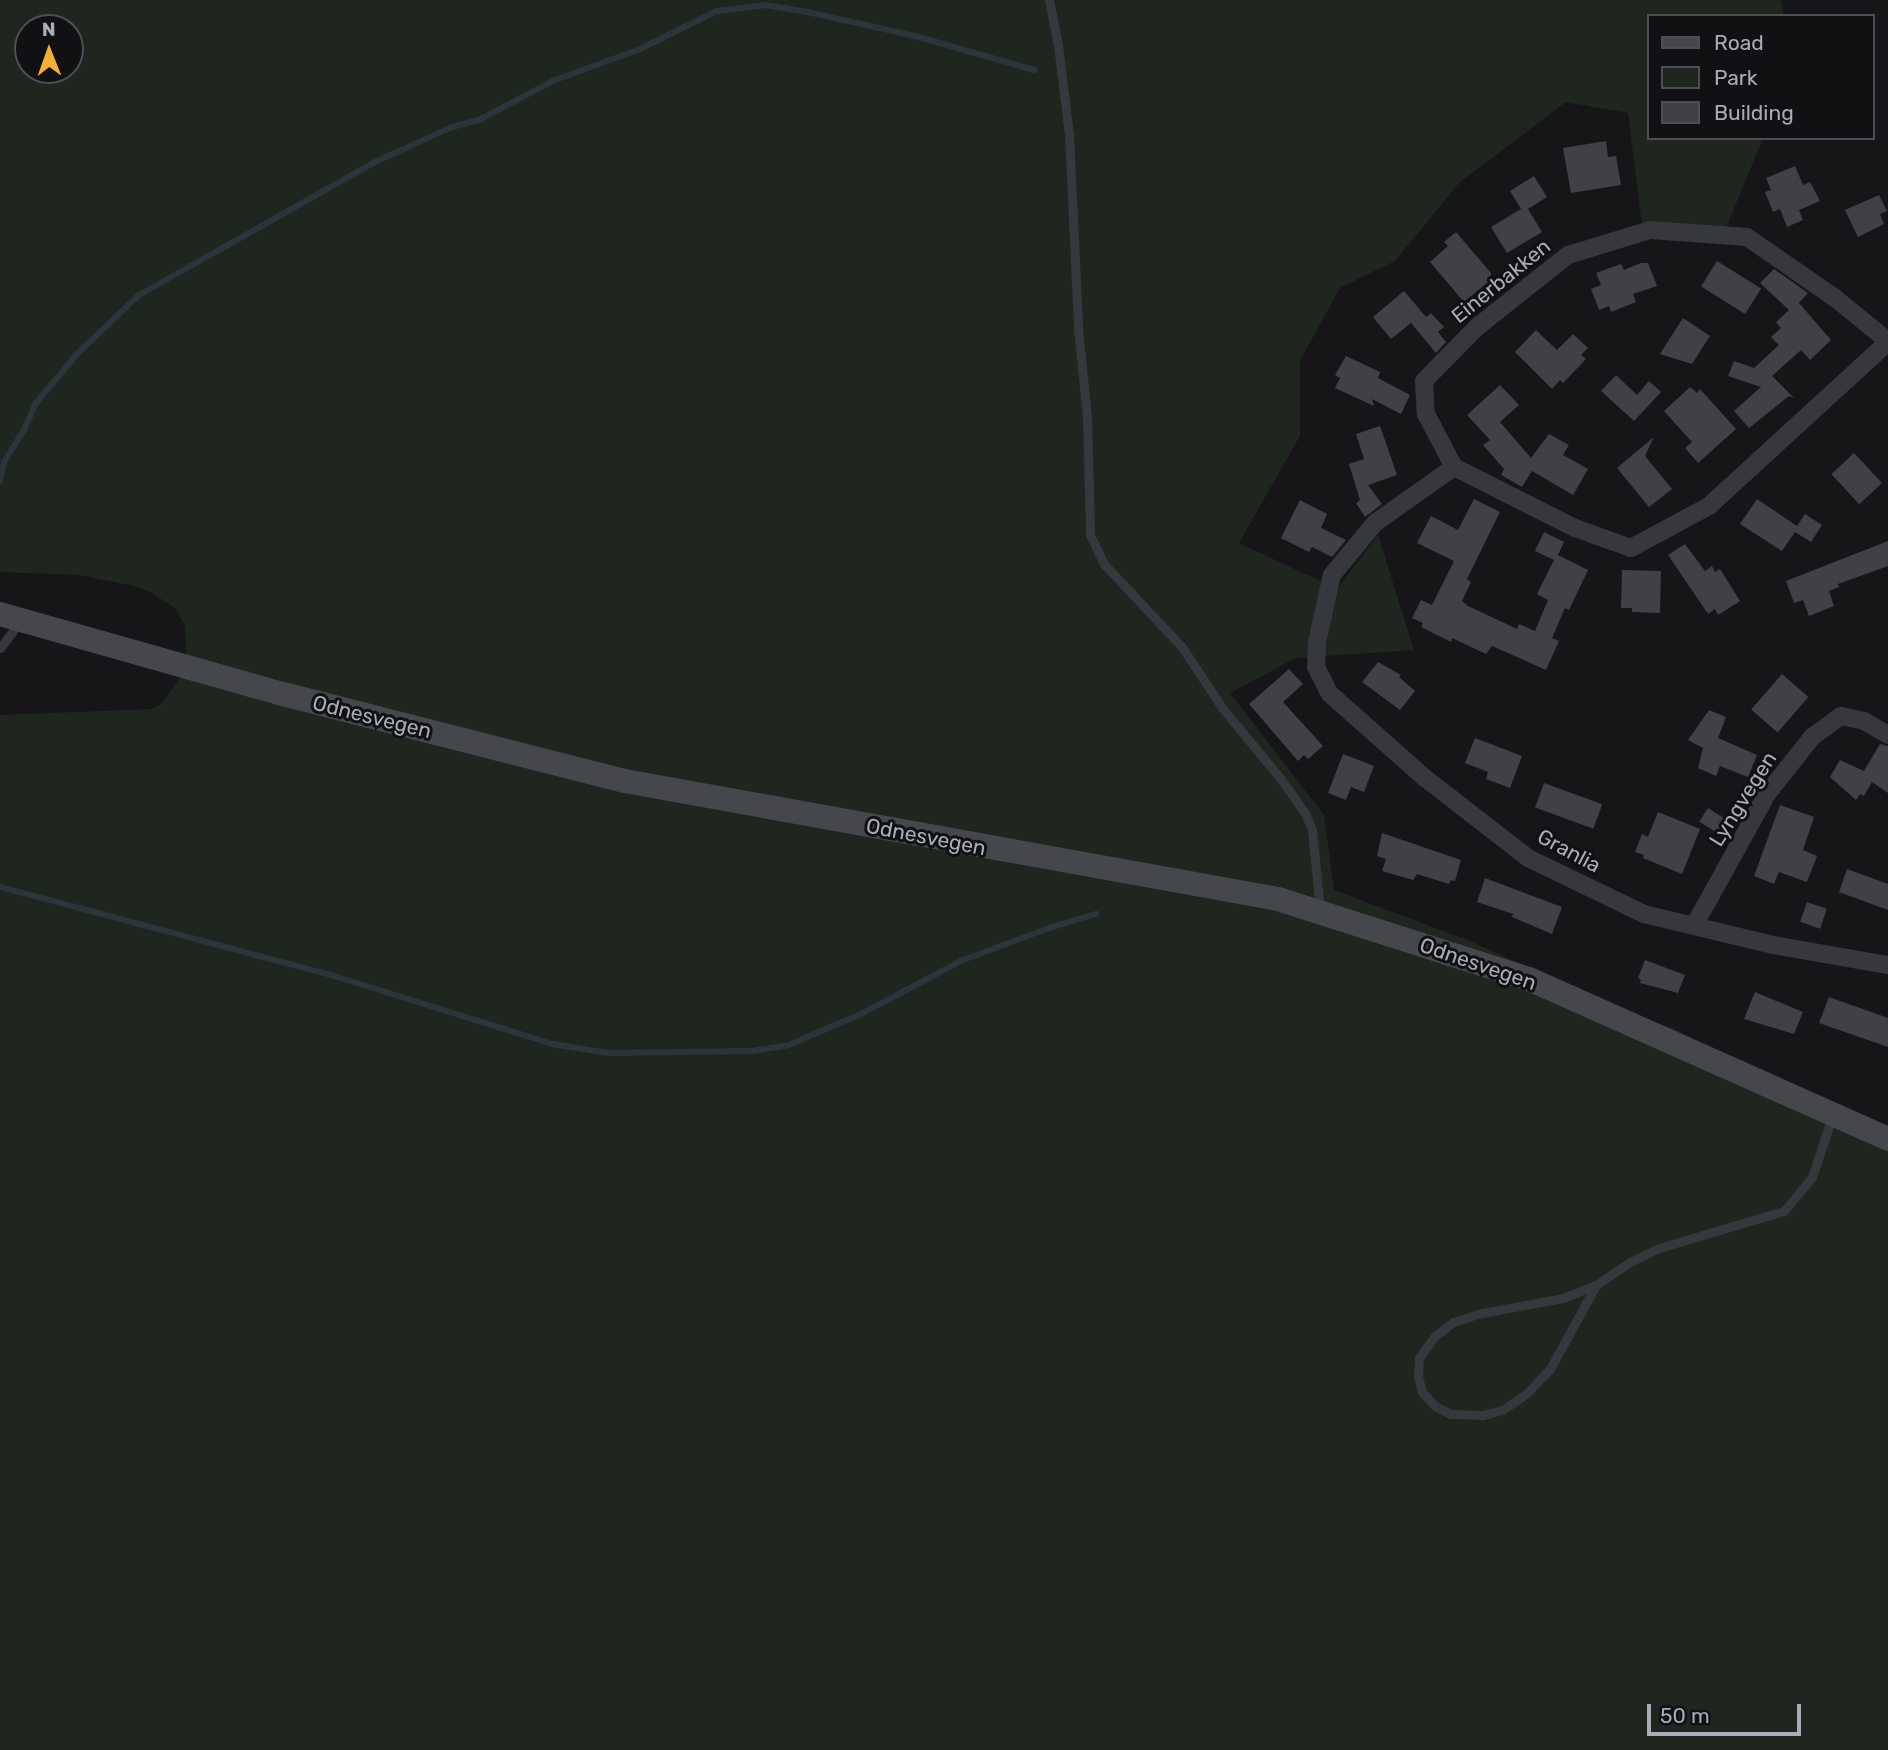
<!DOCTYPE html>
<style>
body{margin:0}
#map{position:relative;width:1888px;height:1750px;overflow:hidden;background:#161618;font-family:Rubik,sans-serif}
div>[style]{position:absolute}
[style*='--x']{left:calc(var(--x)*1px);top:calc(var(--y)*1px);width:calc(var(--w)*1px);rotate:calc(var(--a)*1deg)}
.green>*{inset:0;background:#1e261f}
.stream>*{height:6px;margin:-3px;padding:0 3px;transform-origin:3px;border-radius:3px;background:#2c353c}
.building>*{inset:0;background:#404145;transform-origin:0 0}
.service>*{height:9px;margin:-4.5px;padding:0 4.5px;transform-origin:4.5px;border-radius:4.5px;background:#37383d}
.minor>*{height:18px;margin:-9px;padding:0 9px;transform-origin:9px;border-radius:9px;background:#37383d}
.secondary>*{height:24px;margin:-12px;padding:0 12px;transform-origin:12px;border-radius:12px;background:#45474d}
span{translate:-50% -50%;white-space:nowrap;text-align:center;line-height:1.15;-webkit-text-stroke:6px #111113;paint-order:stroke}
.street-label{font-size:21px;color:#a8adb8}
.legend{position:absolute;left:1647px;top:14px;width:228px;height:126px;box-sizing:border-box;background:#111113;border:2px solid #4d4f55;margin:0;padding:9px 12px;list-style:none;font-size:21px;color:#a8adb8}
.legend li{display:flex;align-items:center;gap:14px;height:35px}
.legend b{width:35px;border:2px solid #4d4f55}
.north{position:absolute;left:14px;top:14px;width:70px;height:70px;box-sizing:border-box;background:#111113;border:2px solid #4d4f55;border-radius:50%;rotate:359deg;font-size:19px;font-weight:700;line-height:28px;text-align:center;color:#a8adb8}
.north::after{content:'';display:block;margin:auto;width:24px;height:32px;background:#f2b134;clip-path:polygon(50% 0,100% 100%,50% 72%,0 100%)}
.scale{position:absolute;left:1647px;top:1704px;width:154px;height:32px;box-sizing:border-box;border:4px solid #a8adb8;border-top:0;padding-left:9px;font-size:21px;line-height:24px;white-space:nowrap;color:#a8adb8;-webkit-text-stroke:5px #111113;paint-order:stroke}
</style>
<div id="map">
<div class="green">
<i style="clip-path:polygon(evenodd,0 0,1781px 0,1784px 16px,1648px 16px,1648px 138px,1763px 138px,1722px 238px,1643px 233px,1628px 113px,1566px 102px,1460px 182px,1395px 261px,1340px 288px,1300px 361px,1300px 436px,1239px 543px,1337px 589px,1378px 535px,1414px 650px,1296px 658px,1230px 693px,1324px 815px,1334px 890px,1470px 941px,1654px 1024px,1672px 1028px,1774px 1080px,1888px 1126px,1888px 1750px,0 1750px,0 715px,151px 709px,160px 705px,183px 674px,186px 655px,185px 626px,176px 609px,152px 593px,135px 586px,78px 575px,0 572px,0 0,28px 28px,70px 28px,70px 70px,28px 70px,28px 28px)"></i>
</div>
<div class="stream">
<i style="--x:0;--y:481;--w:19;--a:-78"></i>
<i style="--x:4;--y:462;--w:38;--a:-58"></i>
<i style="--x:24;--y:430;--w:30;--a:-66"></i>
<i style="--x:36;--y:403;--w:65;--a:-50"></i>
<i style="--x:78;--y:353;--w:84;--a:-43.6"></i>
<i style="--x:139;--y:295;--w:271;--a:-29.4"></i>
<i style="--x:375;--y:162;--w:85;--a:-24.4"></i>
<i style="--x:452;--y:127;--w:28;--a:-15"></i>
<i style="--x:479;--y:120;--w:86;--a:-27.8"></i>
<i style="--x:555;--y:80;--w:88;--a:-19.9"></i>
<i style="--x:638;--y:50;--w:88;--a:-26.3"></i>
<i style="--x:717;--y:11;--w:48;--a:-7.1"></i>
<i style="--x:765;--y:5;--w:38;--a:9"></i>
<i style="--x:803;--y:11;--w:115;--a:12.6"></i>
<i style="--x:915;--y:36;--w:124;--a:15.9"></i>
<i style="--x:0;--y:887;--w:342;--a:14.9"></i>
<i style="--x:331;--y:975;--w:232;--a:17.3"></i>
<i style="--x:552;--y:1044;--w:57;--a:9.1"></i>
<i style="--x:608;--y:1053;--w:144;--a:-0.8"></i>
<i style="--x:752;--y:1051;--w:37;--a:-9"></i>
<i style="--x:789;--y:1045;--w:78;--a:-23.3"></i>
<i style="--x:861;--y:1014;--w:115;--a:-27.9"></i>
<i style="--x:963;--y:960;--w:95;--a:-20.3"></i>
<i style="--x:1052;--y:927;--w:46;--a:-16.5"></i>
</div>
<div class="building">
<i style="clip-path:polygon(1606px 141px,1608px 157px,1616px 156px,1621px 185px,1571px 193px,1563px 148px)"></i>
<i style="clip-path:polygon(1795px 166px,1803px 185px,1810px 182px,1820px 201px,1799px 210px,1803px 220px,1787px 227px,1780px 209px,1773px 212px,1765px 192px,1771px 190px,1766px 178px)"></i>
<i style="clip-path:polygon(1534px 176px,1547px 197px,1528px 209px,1542px 232px,1507px 253px,1491px 227px,1521px 209px,1510px 191px)"></i>
<i style="clip-path:polygon(1879px 195px,1887px 211px,1880px 214px,1884px 224px,1858px 237px,1845px 210px)"></i>
<i style="clip-path:polygon(1456px 232px,1491px 273px,1491px 280px,1464px 302px,1430px 262px,1448px 246px,1444px 242px)"></i>
<i style="left:1717px;top:261px;width:52px;height:30px;rotate:32deg"></i>
<i style="clip-path:polygon(1641px 263px,1648px 263px,1657px 286px,1633px 294px,1636px 302px,1611px 312px,1609px 306px,1599px 310px,1591px 289px,1601px 285px,1596px 273px,1621px 264px,1624px 270px)"></i>
<i style="clip-path:polygon(1774px 269px,1808px 293px,1799px 303px,1831px 340px,1810px 360px,1801px 350px,1772px 376px,1794px 398px,1789px 396px,1749px 428px,1734px 411px,1761px 387px,1728px 376px,1734px 361px,1754px 368px,1779px 345px,1771px 337px,1781px 328px,1776px 322px,1789px 310px,1760px 283px)"></i>
<i style="clip-path:polygon(1404px 291px,1426px 317px,1431px 313px,1444px 327px,1438px 332px,1446px 342px,1436px 353px,1411px 323px,1391px 339px,1373px 317px)"></i>
<i style="clip-path:polygon(1683px 318px,1710px 336px,1692px 364px,1660px 354px)"></i>
<i style="clip-path:polygon(1536px 330px,1557px 350px,1573px 334px,1588px 348px,1581px 355px,1586px 359px,1563px 383px,1560px 380px,1552px 389px,1515px 352px)"></i>
<i style="clip-path:polygon(1346px 356px,1380px 372px,1378px 378px,1410px 395px,1401px 414px,1372px 399px,1374px 406px,1335px 388px,1340px 378px,1335px 375px)"></i>
<i style="clip-path:polygon(1616px 375px,1637px 395px,1649px 381px,1661px 392px,1634px 421px,1601px 391px)"></i>
<i style="clip-path:polygon(1500px 385px,1519px 405px,1500px 422px,1531px 458px,1549px 434px,1569px 445px,1563px 455px,1588px 469px,1573px 495px,1532px 471px,1522px 487px,1501px 475px,1504px 469px,1483px 445px,1490px 440px,1467px 415px)"></i>
<i style="clip-path:polygon(1690px 387px,1697px 393px,1700px 389px,1736px 429px,1698px 463px,1685px 448px,1692px 442px,1664px 411px)"></i>
<i style="clip-path:polygon(1380px 426px,1397px 475px,1368px 485px,1382px 504px,1365px 517px,1356px 503px,1360px 500px,1349px 464px,1364px 459px,1356px 434px)"></i>
<i style="clip-path:polygon(1654px 437px,1645px 456px,1672px 489px,1649px 507px,1617px 468px)"></i>
<i style="left:1854px;top:453px;width:41px;height:31px;rotate:47deg"></i>
<i style="clip-path:polygon(1474px 499px,1500px 512px,1467px 579px,1471px 582px,1462px 601px,1468px 606px,1517px 629px,1519px 624px,1535px 631px,1548px 600px,1537px 594px,1554px 560px,1535px 551px,1544px 532px,1564px 542px,1558px 555px,1588px 570px,1569px 610px,1565px 608px,1552px 638px,1559px 641px,1546px 670px,1492px 646px,1486px 654px,1452px 638px,1451px 642px,1421px 627px,1423px 623px,1412px 618px,1421px 600px,1432px 605px,1454px 561px,1417px 543px,1431px 516px,1458px 530px)"></i>
<i style="clip-path:polygon(1757px 499px,1797px 526px,1805px 514px,1822px 525px,1811px 542px,1795px 532px,1782px 551px,1740px 524px)"></i>
<i style="clip-path:polygon(1300px 500px,1327px 514px,1321px 528px,1346px 540px,1332px 557px,1312px 547px,1309px 552px,1281px 538px)"></i>
<i style="clip-path:polygon(1888px 541px,1888px 566px,1838px 584px,1839px 587px,1829px 591px,1834px 606px,1809px 616px,1803px 600px,1794px 603px,1786px 581px)"></i>
<i style="clip-path:polygon(1685px 544px,1705px 571px,1712px 566px,1715px 572px,1720px 569px,1740px 601px,1718px 615px,1715px 609px,1708px 614px,1668px 555px)"></i>
<i style="clip-path:polygon(1622px 570px,1661px 571px,1660px 613px,1632px 612px,1632px 608px,1621px 608px)"></i>
<i style="clip-path:polygon(1378px 662px,1401px 675px,1399px 677px,1415px 691px,1400px 710px,1362px 682px)"></i>
<i style="clip-path:polygon(1289px 669px,1303px 684px,1283px 702px,1323px 746px,1308px 759px,1304px 755px,1298px 761px,1249px 704px)"></i>
<i style="left:1782px;top:674px;width:35px;height:47px;rotate:41deg"></i>
<i style="clip-path:polygon(1709px 710px,1726px 717px,1718px 738px,1757px 755px,1748px 777px,1720px 766px,1716px 776px,1698px 768px,1703px 748px,1688px 740px)"></i>
<i style="clip-path:polygon(1475px 738px,1522px 756px,1510px 788px,1486px 779px,1488px 772px,1465px 763px)"></i>
<i style="clip-path:polygon(1880px 744px,1888px 746px,1888px 793px,1872px 782px,1864px 796px,1860px 794px,1856px 800px,1830px 777px,1840px 760px,1864px 771px)"></i>
<i style="clip-path:polygon(1343px 754px,1374px 766px,1364px 792px,1351px 787px,1346px 800px,1328px 793px)"></i>
<i style="left:1544px;top:783px;width:62px;height:26px;rotate:20deg"></i>
<i style="clip-path:polygon(1780px 805px,1814px 817px,1803px 850px,1817px 856px,1807px 882px,1779px 872px,1774px 884px,1754px 876px)"></i>
<i style="left:1708px;top:808px;width:24px;height:16px;rotate:33deg"></i>
<i style="clip-path:polygon(1658px 812px,1700px 829px,1682px 874px,1643px 858px,1644px 855px,1635px 852px,1642px 834px,1648px 837px)"></i>
<i style="clip-path:polygon(1382px 833px,1461px 860px,1455px 881px,1451px 880px,1449px 884px,1417px 874px,1413px 880px,1382px 871px,1386px 859px,1377px 856px)"></i>
<i style="clip-path:polygon(1847px 869px,1888px 884px,1888px 910px,1839px 892px)"></i>
<i style="clip-path:polygon(1485px 878px,1562px 907px,1552px 934px,1512px 917px,1513px 914px,1477px 902px)"></i>
<i style="left:1807px;top:902px;width:21px;height:21px;rotate:19deg"></i>
<i style="clip-path:polygon(1645px 960px,1685px 975px,1678px 993px,1640px 983px,1641px 980px,1638px 978px)"></i>
<i style="clip-path:polygon(1755px 992px,1803px 1012px,1794px 1034px,1744px 1019px)"></i>
<i style="clip-path:polygon(1829px 997px,1888px 1018px,1888px 1047px,1819px 1023px)"></i>
</div>
<div class="service">
<i style="--x:1049;--y:0;--w:46;--a:78.7"></i>
<i style="--x:1058;--y:45;--w:90;--a:83"></i>
<i style="--x:1069;--y:134;--w:194;--a:87.3"></i>
<i style="--x:1078;--y:328;--w:89;--a:84.2"></i>
<i style="--x:1087;--y:417;--w:118;--a:88.5"></i>
<i style="--x:1090;--y:535;--w:32;--a:64"></i>
<i style="--x:1104;--y:564;--w:114;--a:46.8"></i>
<i style="--x:1182;--y:647;--w:74;--a:56.5"></i>
<i style="--x:1223;--y:709;--w:91;--a:50.4"></i>
<i style="--x:1281;--y:779;--w:44;--a:55.2"></i>
<i style="--x:1306;--y:815;--w:16;--a:68"></i>
<i style="--x:1312;--y:830;--w:80;--a:84.3"></i>
<i style="--x:0;--y:648;--w:31;--a:-53"></i>
<i style="--x:1596;--y:1285;--w:96;--a:118.7"></i>
<i style="--x:1550;--y:1369;--w:35;--a:134"></i>
<i style="--x:1526;--y:1394;--w:29;--a:146"></i>
<i style="--x:1502;--y:1410;--w:20;--a:165"></i>
<i style="--x:1483;--y:1415;--w:33;--a:-178"></i>
<i style="--x:1450;--y:1414;--w:17;--a:-152"></i>
<i style="--x:1435;--y:1406;--w:19;--a:-133"></i>
<i style="--x:1422;--y:1392;--w:16;--a:-104"></i>
<i style="--x:1418;--y:1376;--w:18;--a:-87"></i>
<i style="--x:1419;--y:1358;--w:27;--a:-54"></i>
<i style="--x:1435;--y:1336;--w:23;--a:-38"></i>
<i style="--x:1453;--y:1322;--w:25;--a:-18"></i>
<i style="--x:1477;--y:1314;--w:87;--a:-10.5"></i>
<i style="--x:1563;--y:1298;--w:35;--a:-22"></i>
<i style="--x:1596;--y:1285;--w:41;--a:-34.1"></i>
<i style="--x:1630;--y:1262;--w:32;--a:-26"></i>
<i style="--x:1659;--y:1248;--w:130;--a:-16.5"></i>
<i style="--x:1784;--y:1211;--w:44;--a:-50.5"></i>
<i style="--x:1812;--y:1177;--w:63;--a:-71.6"></i>
</div>
<div class="minor">
<i style="--x:1888;--y:341;--w:68;--a:-140.9"></i>
<i style="--x:1835;--y:298;--w:107;--a:-145.3"></i>
<i style="--x:1747;--y:237;--w:97;--a:-175.9"></i>
<i style="--x:1650;--y:230;--w:86;--a:163"></i>
<i style="--x:1568;--y:255;--w:117;--a:141.6"></i>
<i style="--x:1476;--y:328;--w:74;--a:134.5"></i>
<i style="--x:1424;--y:381;--w:33;--a:87"></i>
<i style="--x:1426;--y:414;--w:60;--a:62.2"></i>
<i style="--x:1454;--y:467;--w:136;--a:26.8"></i>
<i style="--x:1575;--y:528;--w:59;--a:19.7"></i>
<i style="--x:1631;--y:548;--w:89;--a:-28.3"></i>
<i style="--x:1709;--y:506;--w:243;--a:-42.5"></i>
<i style="--x:1454;--y:467;--w:97;--a:144.7"></i>
<i style="--x:1375;--y:523;--w:67;--a:129.6"></i>
<i style="--x:1332;--y:575;--w:69;--a:102.6"></i>
<i style="--x:1317;--y:642;--w:25;--a:92"></i>
<i style="--x:1316;--y:667;--w:30;--a:63"></i>
<i style="--x:1330;--y:694;--w:127;--a:41.5"></i>
<i style="--x:1425;--y:778;--w:130;--a:37.8"></i>
<i style="--x:1528;--y:858;--w:129;--a:25.8"></i>
<i style="--x:1644;--y:914;--w:133;--a:13.5"></i>
<i style="--x:1773;--y:945;--w:117;--a:9.9"></i>
<i style="--x:1694;--y:926;--w:151;--a:-61.1"></i>
<i style="--x:1767;--y:794;--w:73;--a:-51.7"></i>
<i style="--x:1812;--y:737;--w:36;--a:-36"></i>
<i style="--x:1841;--y:716;--w:24;--a:12"></i>
<i style="--x:1864;--y:721;--w:28;--a:30"></i>
</div>
<div class="secondary">
<i style="--x:0;--y:614;--w:290;--a:15.8"></i>
<i style="--x:279;--y:693;--w:357;--a:14.3"></i>
<i style="--x:625;--y:781;--w:664;--a:10.24"></i>
<i style="--x:1278;--y:899;--w:263;--a:17.7"></i>
<i style="--x:1529;--y:979;--w:393;--a:24"></i>
</div>
<div class="street-label">
<span style="left:1501px;top:281px;rotate:-39deg">Einerbakken</span>
<span style="left:372px;top:717px;rotate:14deg">Odnesvegen</span>
<span style="left:1743px;top:799px;rotate:-58deg">Lyngvegen</span>
<span style="left:926px;top:837px;rotate:11deg">Odnesvegen</span>
<span style="left:1569px;top:851px;rotate:28deg">Granlia</span>
<span style="left:1478px;top:964px;rotate:19deg">Odnesvegen</span>
</div>
<ul class="legend">
<li><b style="height:9px;background:#45474d"></b>Road</li>
<li><b style="height:19px;background:#1e261f"></b>Park</li>
<li><b style="height:19px;background:#404145"></b>Building</li>
</ul>
<div class="north">N</div>
<div class="scale">50 m</div>
</div>
